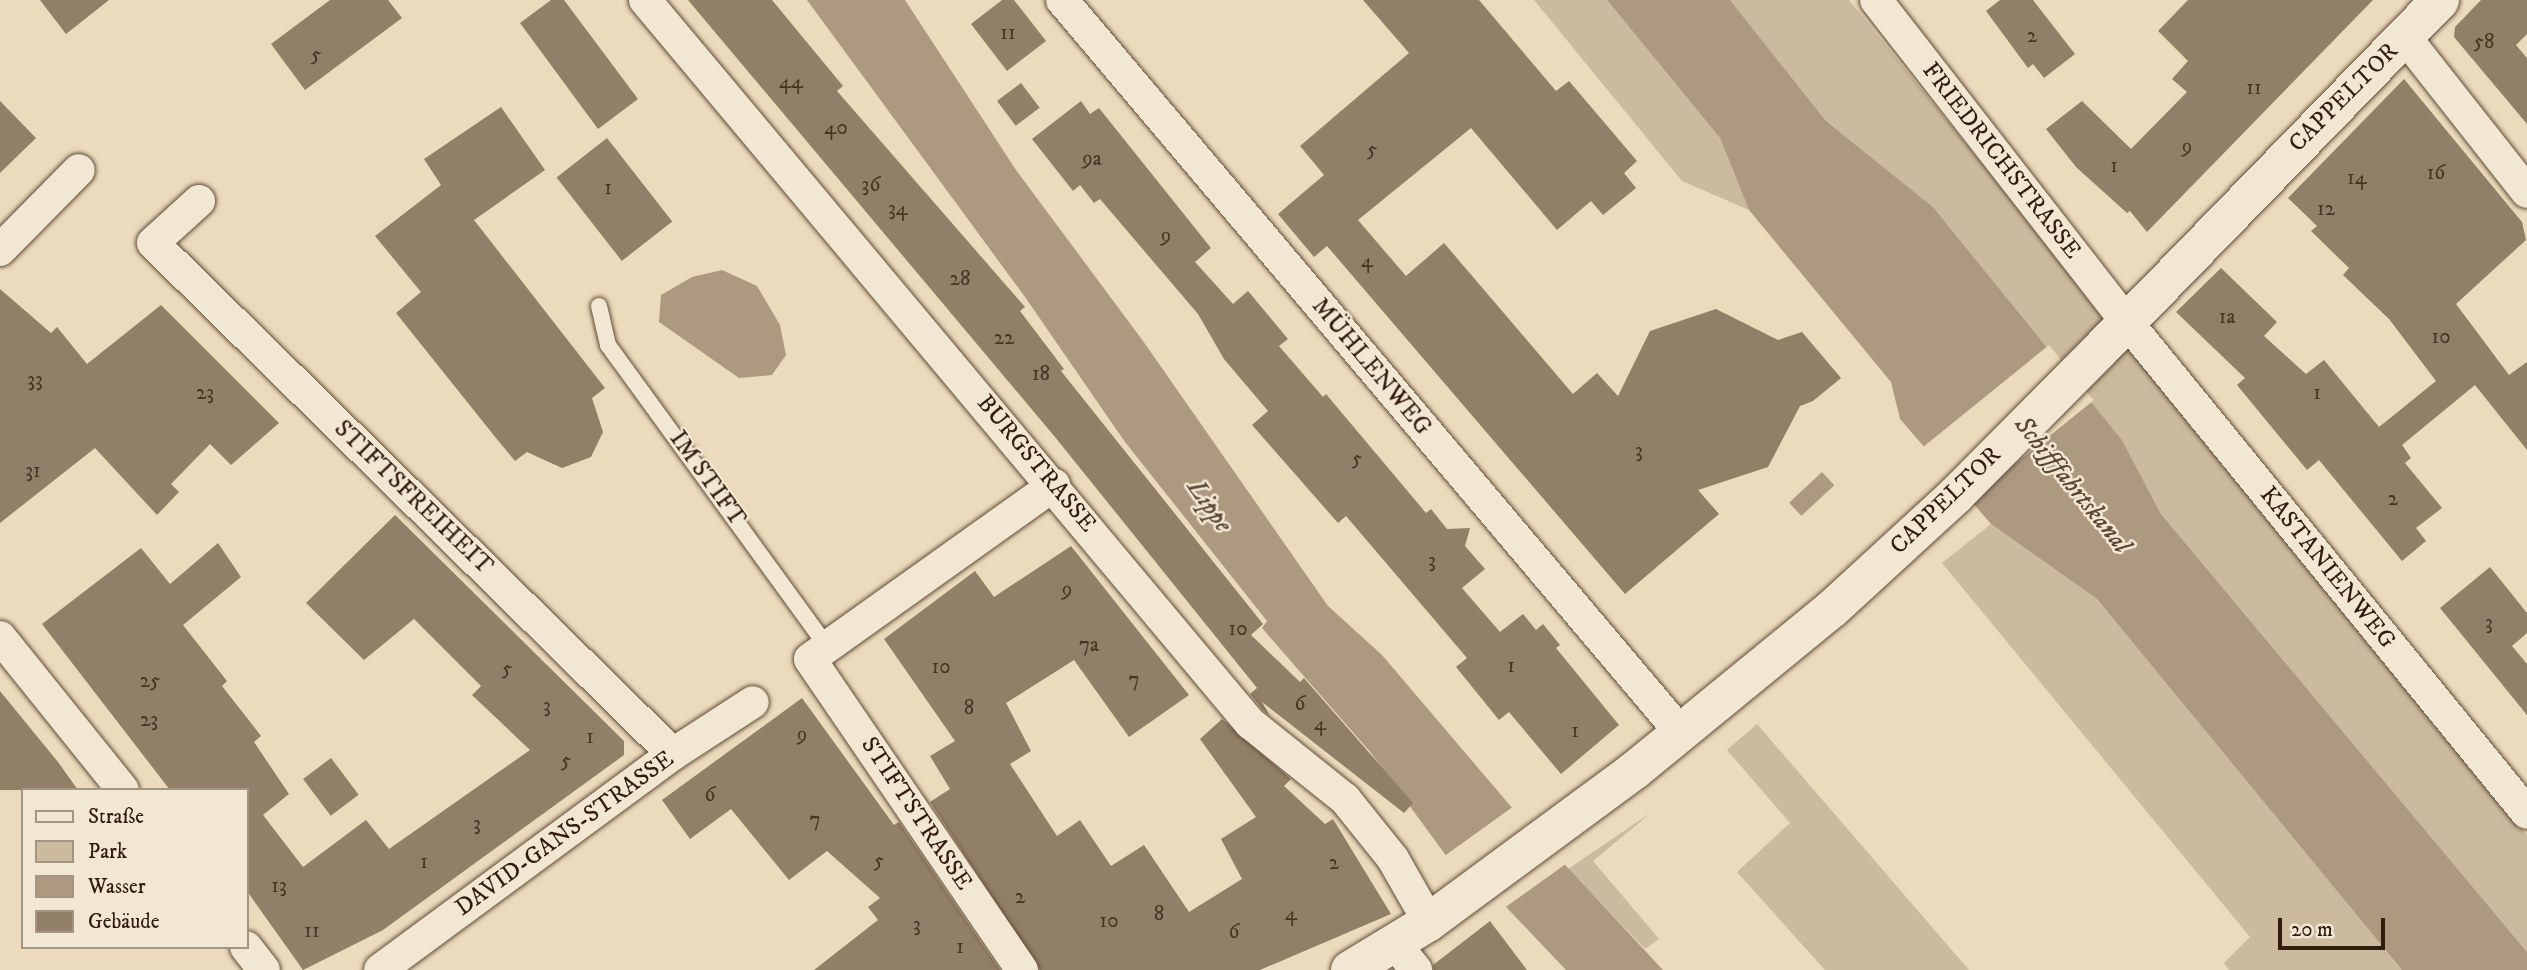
<!DOCTYPE html>
<meta charset="utf-8">
<style>
body{margin:0}
#map{position:relative;width:2527px;height:970px;overflow:hidden;background:#ebdabb;font-family:"IM FELL DW Pica",serif}
div>[style]{position:absolute}
[style*='--x']{left:calc(var(--x)*1px);top:calc(var(--y)*1px);width:calc(var(--w)*1px);rotate:calc(var(--a)*1deg)}
.green>*{inset:0;background:#cbba9d}
.water>*{inset:0;background:#ac9980;transform-origin:0 0}
.pier>*{inset:0;background:#ebdabb;transform-origin:0 0}
.building>*{inset:0;background:#927f67;transform-origin:0 0}
.roads{filter:drop-shadow(0 0 2px #604c38) drop-shadow(0 0 2px #604c38)}
.service>*{height:16px;margin:-8px;padding:0 8px;transform-origin:8px;border-radius:8px;background:#f2e7d3}
.minor>*{height:32px;margin:-16px;padding:0 16px;transform-origin:16px;border-radius:16px;background:#f2e7d3}
.tertiary>*{height:38px;margin:-19px;padding:0 19px;transform-origin:19px;border-radius:19px;background:#f2e7d3}
span{translate:-50% -50%;white-space:nowrap;text-align:center;line-height:1.15;-webkit-text-stroke:5px #f2e7d3;paint-order:stroke}
.number-label{font-size:21px;color:#493524}
.number-label span{-webkit-text-stroke-width:0}
.street-label{font-size:24px;color:#311c0d}
.water-label{font-size:26px;color:#5c4835;font-style:italic}
.legend{position:absolute;left:21px;top:788px;width:228px;height:161px;box-sizing:border-box;background:#f2e7d3;border:2px solid #a59684;margin:0;padding:9px 12px;list-style:none;font-size:21px;color:#311c0d}
.legend li{display:flex;align-items:center;gap:14px;height:35px}
.legend b{width:35px;border:2px solid #a59684}
.scale{position:absolute;left:2278px;top:918px;width:107px;height:32px;box-sizing:border-box;border:4px solid #311c0d;border-top:0;padding-left:9px;font-size:21px;line-height:24px;white-space:nowrap;color:#311c0d;-webkit-text-stroke:5px #f2e7d3;paint-order:stroke}
</style>
<div id="map">
<div class="green">
<i style="clip-path:polygon(1534px 0,1607px 0,1720px 138px,1749px 210px,1682px 181px)"></i>
<i style="clip-path:polygon(1730px 0,1849px 0,2527px 835px,2527px 952px,2161px 514px,2122px 440px,1933px 207px,1826px 121px)"></i>
<i style="clip-path:polygon(1991px 524px,2097px 599px,2402px 970px,2229px 970px,2224px 963px,2250px 937px,1942px 563px)"></i>
<i style="clip-path:polygon(1757px 724px,1969px 970px,1825px 970px,1737px 872px,1790px 823px,1727px 750px)"></i>
<i style="clip-path:polygon(1652px 812px,1593px 861px,1659px 939px,1645px 949px,1568px 869px)"></i>
</div>
<div class="water">
<i style="clip-path:polygon(807px 0,905px 0,1016px 170px,1143px 341px,1328px 606px,1382px 655px,1513px 809px,1663px 970px,1566px 970px,1507px 908px,1447px 857px,1371px 753px,1262px 628px,1267px 621px,1125px 442px,1025px 297px)"></i>
<i style="clip-path:polygon(1607px 0,1730px 0,1826px 121px,1933px 207px,2122px 440px,2161px 514px,2527px 952px,2527px 970px,2402px 970px,2097px 599px,1991px 524px,1900px 419px,1891px 382px,1749px 210px,1720px 138px)"></i>
<i style="clip-path:polygon(722px 270px,757px 286px,780px 325px,786px 355px,772px 375px,739px 378px,659px 322px,661px 295px,692px 277px)"></i>
<i style="left:1822px;top:472px;width:18px;height:45px;rotate:47deg"></i>
</div>
<div class="pier">
<i style="left:2049px;top:345px;width:71px;height:166px;rotate:51deg"></i>
<i style="clip-path:polygon(1514px 806px,1567px 863px,1503px 909px,1443px 857px)"></i>
</div>
<div class="building">
<i style="clip-path:polygon(40px 0,109px 0,66px 34px)"></i>
<i style="clip-path:polygon(330px 0,388px 0,402px 18px,305px 90px,271px 44px)"></i>
<i style="clip-path:polygon(551px 0,564px 0,638px 99px,598px 129px,520px 23px)"></i>
<i style="clip-path:polygon(688px 0,772px 0,843px 86px,837px 91px,1025px 307px,1020px 311px,1064px 369px,1061px 371px,1263px 624px,1251px 635px,1300px 682px,1304px 678px,1413px 803px,1404px 813px,1262px 702px,1270px 716px,1263px 710px,1250px 694px,1257px 688px,1055px 437px)"></i>
<i style="clip-path:polygon(1002px 0,1014px 0,1046px 41px,1007px 71px,971px 24px)"></i>
<i style="clip-path:polygon(1363px 0,1479px 0,1556px 91px,1569px 81px,1637px 161px,1624px 173px,1636px 188px,1603px 215px,1591px 201px,1557px 230px,1471px 128px,1358px 220px,1406px 276px,1444px 243px,1573px 394px,1597px 373px,1618px 396px,1650px 331px,1716px 309px,1778px 340px,1802px 332px,1841px 378px,1813px 401px,1800px 406px,1768px 467px,1698px 490px,1719px 514px,1625px 594px,1327px 246px,1314px 257px,1278px 214px,1324px 175px,1300px 146px,1409px 53px)"></i>
<i style="clip-path:polygon(2000px 0,2033px 0,2075px 54px,2044px 78px,2033px 64px,2028px 68px,1986px 11px)"></i>
<i style="clip-path:polygon(2188px 0,2373px 0,2147px 232px,2130px 211px,2127px 213px,2076px 167px,2046px 129px,2082px 101px,2131px 149px,2187px 92px,2172px 79px,2188px 61px,2158px 31px)"></i>
<i style="clip-path:polygon(2481px 0,2527px 0,2527px 34px,2516px 45px,2527px 58px,2527px 124px,2454px 37px,2455px 27px)"></i>
<i style="clip-path:polygon(2404px 79px,2522px 222px,2526px 240px,2456px 304px,2509px 375px,2527px 362px,2527px 450px,2475px 385px,2402px 445px,2411px 458px,2405px 463px,2442px 508px,2416px 528px,2426px 541px,2402px 561px,2319px 460px,2307px 470px,2237px 385px,2245px 378px,2176px 312px,2221px 268px,2277px 322px,2264px 336px,2306px 374px,2324px 360px,2379px 427px,2436px 381px,2389px 319px,2343px 275px,2349px 268px,2311px 231px,2317px 226px,2288px 198px)"></i>
<i style="left:1021px;top:83px;width:31px;height:30px;rotate:53deg"></i>
<i style="clip-path:polygon(0 101px,36px 138px,0 173px)"></i>
<i style="clip-path:polygon(1081px 101px,1090px 114px,1099px 108px,1211px 248px,1195px 262px,1233px 304px,1248px 291px,1288px 339px,1279px 346px,1323px 397px,1326px 394px,1426px 513px,1431px 509px,1447px 529px,1470px 528px,1465px 546px,1485px 569px,1462px 588px,1500px 632px,1523px 614px,1536px 630px,1543px 624px,1560px 645px,1556px 648px,1619px 725px,1561px 774px,1509px 712px,1499px 720px,1456px 667px,1467px 658px,1346px 516px,1338px 523px,1252px 425px,1268px 411px,1224px 359px,1198px 314px,1100px 199px,1094px 203px,1080px 185px,1073px 191px,1032px 139px)"></i>
<i style="clip-path:polygon(501px 107px,545px 170px,474px 220px,605px 388px,592px 398px,603px 432px,591px 457px,562px 468px,527px 452px,515px 461px,496px 438px,396px 313px,421px 292px,375px 236px,441px 185px,424px 159px)"></i>
<i style="left:607px;top:138px;width:106px;height:64px;rotate:52deg"></i>
<i style="clip-path:polygon(0 289px,51px 333px,57px 327px,87px 364px,161px 305px,279px 423px,231px 465px,210px 444px,171px 484px,179px 492px,157px 515px,95px 448px,0 523px)"></i>
<i style="clip-path:polygon(395px 515px,624px 741px,624px 755px,383px 930px,303px 970px,247px 891px,247px 790px,170px 790px,42px 624px,141px 548px,170px 584px,218px 543px,241px 577px,183px 625px,227px 681px,222px 686px,261px 736px,254px 742px,289px 794px,263px 815px,303px 867px,366px 820px,389px 849px,530px 750px,472px 695px,481px 686px,414px 619px,364px 660px,306px 603px)"></i>
<i style="clip-path:polygon(1071px 546px,1189px 695px,1129px 737px,1074px 660px,1006px 703px,1031px 751px,1010px 764px,1057px 836px,1080px 820px,1111px 866px,1144px 845px,1189px 912px,1242px 879px,1221px 839px,1256px 817px,1200px 739px,1222px 719px,1291px 779px,1284px 786px,1325px 824px,1333px 819px,1391px 914px,1260px 970px,1040px 970px,930px 802px,950px 789px,930px 756px,955px 741px,884px 639px,975px 571px,994px 597px)"></i>
<i style="clip-path:polygon(2490px 567px,2527px 613px,2527px 633px,2512px 646px,2527px 664px,2527px 715px,2440px 608px)"></i>
<i style="clip-path:polygon(0 691px,58px 762px,78px 790px,0 790px)"></i>
<i style="clip-path:polygon(802px 698px,894px 825px,899px 822px,1000px 970px,814px 970px,878px 920px,868px 907px,880px 898px,827px 851px,789px 880px,731px 809px,690px 839px,662px 800px)"></i>
<i style="left:331px;top:758px;width:46px;height:35px;rotate:53deg"></i>
<i style="clip-path:polygon(1490px 921px,1527px 970px,1434px 970px,1433px 965px)"></i>
</div>
<div class="roads">
<div class="service">
<i style="--x:599;--y:306;--w:40;--a:77"></i>
<i style="--x:608;--y:345;--w:372;--a:54"></i>
</div>
<div class="minor">
<i style="--x:645;--y:0;--w:943;--a:50.08"></i>
<i style="--x:1250;--y:723;--w:122;--a:38.7"></i>
<i style="--x:1345;--y:799;--w:77;--a:51.3"></i>
<i style="--x:1393;--y:859;--w:73;--a:60.3"></i>
<i style="--x:1062;--y:0;--w:959;--a:49.82"></i>
<i style="--x:1876;--y:0;--w:408;--a:52.1"></i>
<i style="--x:2127;--y:322;--w:633;--a:50.83"></i>
<i style="--x:2405;--y:37;--w:197;--a:51.8"></i>
<i style="--x:199;--y:201;--w:62;--a:137.6"></i>
<i style="--x:153;--y:243;--w:729;--a:44.5"></i>
<i style="--x:0;--y:250;--w:112;--a:-45.4"></i>
<i style="--x:0;--y:637;--w:196;--a:51.2"></i>
<i style="--x:1396;--y:945;--w:32;--a:51"></i>
<i style="--x:246;--y:947;--w:29;--a:52"></i>
<i style="--x:380;--y:970;--w:364;--a:-36.4"></i>
<i style="--x:673;--y:754;--w:95;--a:-33"></i>
<i style="--x:1022;--y:970;--w:376;--a:-124.3"></i>
<i style="--x:810;--y:659;--w:300;--a:-35.5"></i>
</div>
<div class="tertiary">
<i style="--x:1350;--y:970;--w:92;--a:-31.3"></i>
<i style="--x:1429;--y:922;--w:256;--a:-36.4"></i>
<i style="--x:1635;--y:770;--w:254;--a:-39.3"></i>
<i style="--x:1832;--y:609;--w:168;--a:-42.6"></i>
<i style="--x:1956;--y:495;--w:203;--a:-45.2"></i>
<i style="--x:2099;--y:351;--w:489;--a:-45.8"></i>
</div>
</div>
<div class="number-label">
<span style="left:1008px;top:33px">11</span>
<span style="left:2032px;top:36px">2</span>
<span style="left:2484px;top:42px">58</span>
<span style="left:316px;top:55px">5</span>
<span style="left:791px;top:82px">44</span>
<span style="left:2254px;top:88px">11</span>
<span style="left:836px;top:128px">40</span>
<span style="left:2187px;top:147px">9</span>
<span style="left:1372px;top:150px">5</span>
<span style="left:1092px;top:159px">9a</span>
<span style="left:2114px;top:166px">1</span>
<span style="left:2436px;top:173px">16</span>
<span style="left:2357px;top:178px">14</span>
<span style="left:871px;top:185px">36</span>
<span style="left:608px;top:188px">1</span>
<span style="left:898px;top:209px">34</span>
<span style="left:2326px;top:209px">12</span>
<span style="left:1166px;top:236px">9</span>
<span style="left:1367px;top:261px">4</span>
<span style="left:960px;top:279px">28</span>
<span style="left:2227px;top:317px">1a</span>
<span style="left:2441px;top:337px">10</span>
<span style="left:1004px;top:338px">22</span>
<span style="left:1041px;top:374px">18</span>
<span style="left:35px;top:380px">33</span>
<span style="left:205px;top:393px">23</span>
<span style="left:2317px;top:393px">1</span>
<span style="left:1639px;top:451px">3</span>
<span style="left:1357px;top:459px">5</span>
<span style="left:33px;top:471px">31</span>
<span style="left:2393px;top:499px">2</span>
<span style="left:1432px;top:561px">3</span>
<span style="left:1067px;top:590px">9</span>
<span style="left:2489px;top:623px">3</span>
<span style="left:1238px;top:629px">10</span>
<span style="left:1089px;top:645px">7a</span>
<span style="left:1511px;top:666px">1</span>
<span style="left:941px;top:667px">10</span>
<span style="left:507px;top:669px">5</span>
<span style="left:1134px;top:680px">7</span>
<span style="left:150px;top:681px">25</span>
<span style="left:1300px;top:704px">6</span>
<span style="left:547px;top:706px">3</span>
<span style="left:969px;top:708px">8</span>
<span style="left:149px;top:720px">23</span>
<span style="left:1320px;top:724px">4</span>
<span style="left:1575px;top:731px">1</span>
<span style="left:802px;top:735px">9</span>
<span style="left:590px;top:737px">1</span>
<span style="left:566px;top:761px">5</span>
<span style="left:710px;top:795px">6</span>
<span style="left:815px;top:820px">7</span>
<span style="left:477px;top:824px">3</span>
<span style="left:879px;top:861px">5</span>
<span style="left:424px;top:862px">1</span>
<span style="left:1334px;top:863px">2</span>
<span style="left:279px;top:886px">13</span>
<span style="left:1020px;top:897px">2</span>
<span style="left:1159px;top:914px">8</span>
<span style="left:1291px;top:914px">4</span>
<span style="left:1109px;top:921px">10</span>
<span style="left:917px;top:925px">3</span>
<span style="left:312px;top:931px">11</span>
<span style="left:1234px;top:932px">6</span>
<span style="left:960px;top:947px">1</span>
</div>
<div class="street-label">
<span style="left:2344px;top:98px;rotate:-45deg">CAPPELTOR</span>
<span style="left:2001px;top:161px;rotate:52deg">FRIEDRICHSTRASSE</span>
<span style="left:1371px;top:367px;rotate:50deg">MÜHLENWEG</span>
<span style="left:1036px;top:464px;rotate:50deg">BURGSTRASSE</span>
<span style="left:707px;top:479px;rotate:54deg">IM STIFT</span>
<span style="left:413px;top:498px;rotate:44deg">STIFTSFREIHEIT</span>
<span style="left:1946px;top:501px;rotate:-44deg">CAPPELTOR</span>
<span style="left:2327px;top:568px;rotate:51deg">KASTANIENWEG</span>
<span style="left:916px;top:814px;rotate:56deg">STIFTSTRASSE</span>
<span style="left:565px;top:834px;rotate:-36deg">DAVID-GANS-STRASSE</span>
</div>
<div class="water-label">
<span style="left:2072px;top:485px;rotate:51deg">Schifffahrtskanal</span>
<span style="left:1209px;top:506px;rotate:55deg">Lippe</span>
</div>
<ul class="legend">
<li><b style="height:9px;background:#f2e7d3"></b>Straße</li>
<li><b style="height:19px;background:#cbba9d"></b>Park</li>
<li><b style="height:19px;background:#ac9980"></b>Wasser</li>
<li><b style="height:19px;background:#927f67"></b>Gebäude</li>
</ul>
<div class="scale">20 m</div>
</div>
